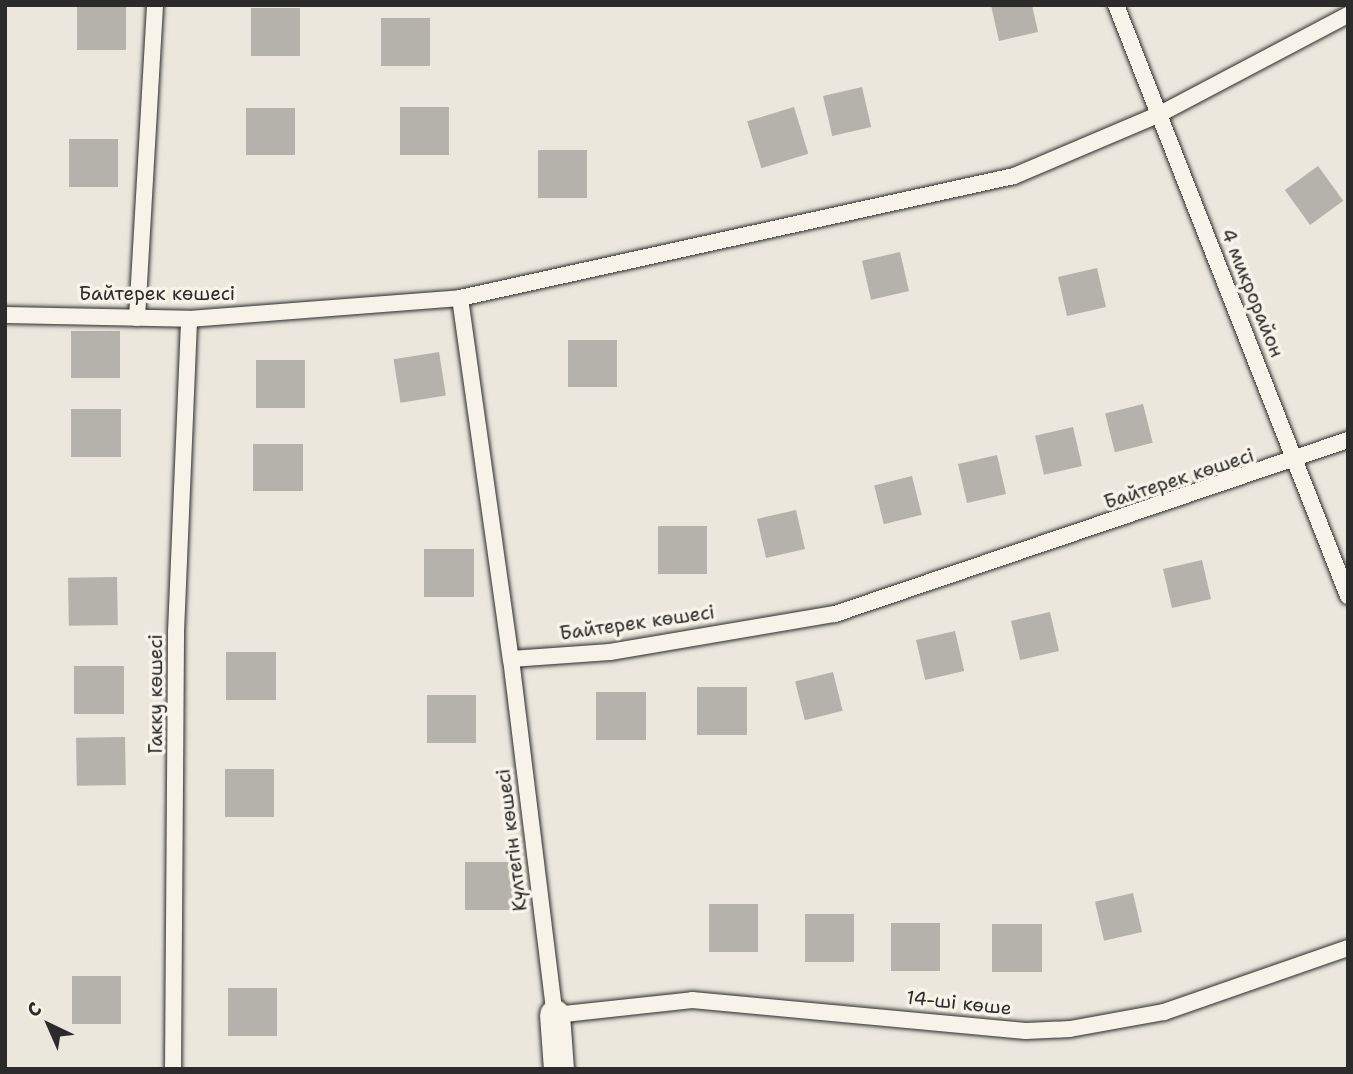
<!DOCTYPE html>
<meta charset="utf-8">
<style>
body{margin:0}
#map{position:relative;width:1353px;height:1074px;overflow:hidden;background:#ebe7dd;font-family:"Shantell Sans",sans-serif}
div>[style]{position:absolute}
[style*='--x']{left:calc(var(--x)*1px);top:calc(var(--y)*1px);width:calc(var(--w)*1px);rotate:calc(var(--a)*1deg)}
.building>*{inset:0;background:#b5b2ab;transform-origin:0 0}
.roads{filter:drop-shadow(0 0 2px #2b2b2b) drop-shadow(0 0 2px #2b2b2b)}
.service>*{height:16px;margin:-8px;padding:0 8px;transform-origin:8px;border-radius:8px;background:#f7f3e8}
.minor>*{height:30px;margin:-15px;padding:0 15px;transform-origin:15px;border-radius:15px;background:#f7f3e8}
span{translate:-50% -50%;white-space:nowrap;text-align:center;line-height:1.15;-webkit-text-stroke:7px #f7f3e8;paint-order:stroke}
.street-label{font-size:19px;color:#2b2b2b}
.frame{position:absolute;inset:0;border:7px solid #2b2b2b;pointer-events:none}
.north{position:absolute;left:14px;top:990px;width:70px;height:70px;-webkit-text-stroke:5px #f7f3e8;paint-order:stroke;rotate:316deg;font-size:19px;font-weight:700;line-height:28px;text-align:center;color:#2b2b2b}
.north::after{content:'';display:block;margin:auto;width:24px;height:32px;background:#2b2b2b;clip-path:polygon(50% 0,100% 100%,50% 72%,0 100%)}
</style>
<div id="map">
<div class="building">
<i style="left:77px;top:5px;width:49px;height:45px"></i>
<i style="clip-path:polygon(991px 5px,1032px 5px,1038px 32px,999px 41px)"></i>
<i style="left:300px;top:8px;width:48px;height:49px;rotate:90deg"></i>
<i style="left:430px;top:18px;width:48px;height:49px;rotate:90deg"></i>
<i style="left:862px;top:87px;width:41px;height:40px;rotate:77deg"></i>
<i style="left:400px;top:107px;width:49px;height:48px"></i>
<i style="left:794px;top:107px;width:49px;height:49px;rotate:73deg"></i>
<i style="left:246px;top:108px;width:49px;height:47px"></i>
<i style="left:69px;top:139px;width:49px;height:48px"></i>
<i style="left:538px;top:150px;width:49px;height:48px"></i>
<i style="left:1318px;top:166px;width:43px;height:41px;rotate:54deg"></i>
<i style="left:900px;top:252px;width:40px;height:39px;rotate:77deg"></i>
<i style="left:1097px;top:268px;width:40px;height:40px;rotate:77deg"></i>
<i style="left:71px;top:331px;width:49px;height:47px"></i>
<i style="left:568px;top:340px;width:49px;height:47px"></i>
<i style="left:439px;top:352px;width:44px;height:46px;rotate:81deg"></i>
<i style="left:256px;top:360px;width:49px;height:48px"></i>
<i style="left:1143px;top:404px;width:40px;height:39px;rotate:76deg"></i>
<i style="left:71px;top:409px;width:50px;height:48px"></i>
<i style="left:1073px;top:427px;width:40px;height:39px;rotate:77deg"></i>
<i style="left:253px;top:444px;width:50px;height:47px"></i>
<i style="left:997px;top:455px;width:40px;height:40px;rotate:77deg"></i>
<i style="left:912px;top:476px;width:40px;height:39px;rotate:76deg"></i>
<i style="left:796px;top:510px;width:40px;height:40px;rotate:77deg"></i>
<i style="left:658px;top:526px;width:49px;height:48px"></i>
<i style="left:474px;top:549px;width:48px;height:50px;rotate:90deg"></i>
<i style="left:1202px;top:560px;width:40px;height:40px;rotate:77deg"></i>
<i style="left:117px;top:577px;width:48px;height:49px;rotate:89deg"></i>
<i style="left:1050px;top:612px;width:40px;height:40px;rotate:77deg"></i>
<i style="left:955px;top:631px;width:41px;height:40px;rotate:77deg"></i>
<i style="left:276px;top:652px;width:48px;height:50px;rotate:90deg"></i>
<i style="left:124px;top:666px;width:48px;height:50px;rotate:90deg"></i>
<i style="left:833px;top:672px;width:40px;height:39px;rotate:76deg"></i>
<i style="left:747px;top:687px;width:48px;height:50px;rotate:90deg"></i>
<i style="left:596px;top:692px;width:50px;height:48px"></i>
<i style="left:427px;top:695px;width:49px;height:48px"></i>
<i style="left:125px;top:737px;width:48px;height:49px;rotate:89deg"></i>
<i style="left:225px;top:769px;width:49px;height:48px"></i>
<i style="left:465px;top:862px;width:50px;height:48px"></i>
<i style="left:1133px;top:893px;width:40px;height:39px;rotate:77deg"></i>
<i style="left:709px;top:904px;width:49px;height:48px"></i>
<i style="left:854px;top:914px;width:48px;height:49px;rotate:90deg"></i>
<i style="left:940px;top:923px;width:48px;height:49px;rotate:90deg"></i>
<i style="left:992px;top:924px;width:50px;height:48px"></i>
<i style="left:72px;top:976px;width:49px;height:48px"></i>
<i style="left:228px;top:988px;width:49px;height:48px"></i>
</div>
<div class="roads">
<div class="service">
<i style="--x:1116;--y:5;--w:635;--a:68.57"></i>
<i style="--x:460;--y:298;--w:567;--a:-12.42"></i>
<i style="--x:1014;--y:176;--w:156;--a:-23"></i>
<i style="--x:1158;--y:115;--w:215;--a:-27.8"></i>
<i style="--x:5;--y:315;--w:184;--a:1.2"></i>
<i style="--x:189;--y:319;--w:272;--a:-4.4"></i>
<i style="--x:460;--y:298;--w:365;--a:82"></i>
<i style="--x:511;--y:659;--w:99;--a:-4"></i>
<i style="--x:610;--y:652;--w:228;--a:-9.6"></i>
<i style="--x:835;--y:614;--w:542;--a:-18.74"></i>
<i style="--x:137;--y:318;--w:314;--a:-86.7"></i>
<i style="--x:511;--y:659;--w:359;--a:83"></i>
<i style="--x:555;--y:1015;--w:138;--a:-6.2"></i>
<i style="--x:692;--y:1000;--w:335;--a:5.3"></i>
<i style="--x:1026;--y:1031;--w:44;--a:-2.6"></i>
<i style="--x:1070;--y:1029;--w:96;--a:-10.3"></i>
<i style="--x:1164;--y:1012;--w:195;--a:-19.2"></i>
<i style="--x:173;--y:1069;--w:437;--a:-89.6"></i>
<i style="--x:176;--y:632;--w:313;--a:-87.6"></i>
</div>
<div class="minor">
<i style="--x:555;--y:1015;--w:54;--a:85.8"></i>
</div>
</div>
<div class="street-label">
<span style="left:1252px;top:293px;rotate:68deg">4 микрорайон</span>
<span style="left:157px;top:294px">Байтерек көшесі</span>
<span style="left:1179px;top:479px;rotate:-18deg">Байтерек көшесі</span>
<span style="left:637px;top:623px;rotate:-8deg">Байтерек көшесі</span>
<span style="left:156px;top:694px;rotate:-90deg">Гакку көшесі</span>
<span style="left:512px;top:840px;rotate:-97deg">Күлтегін көшесі</span>
<span style="left:959px;top:1003px;rotate:6deg">14-ші көше</span>
</div>
<div class="frame"></div>
<div class="north">С</div>
</div>
